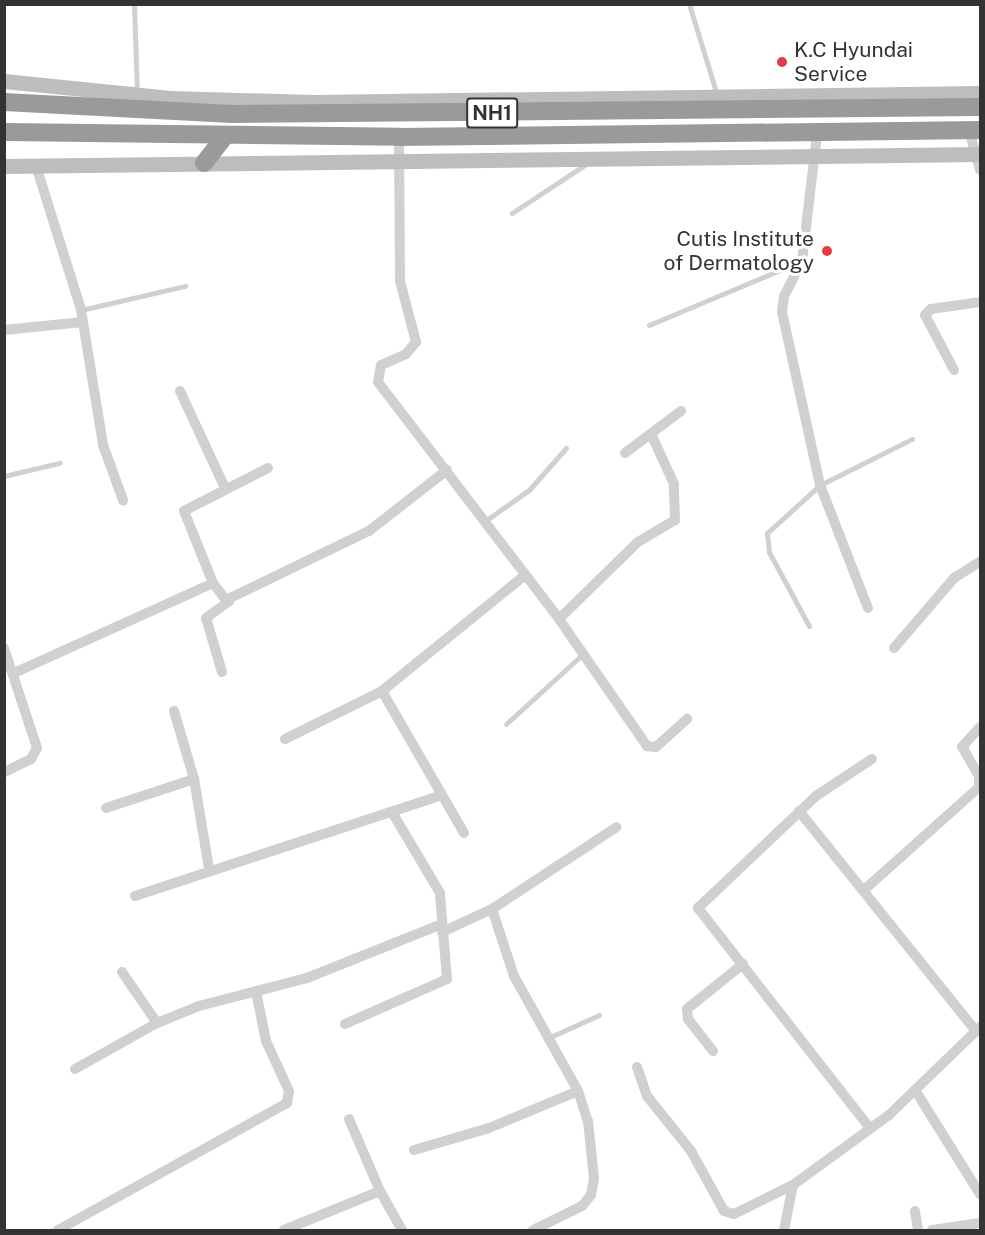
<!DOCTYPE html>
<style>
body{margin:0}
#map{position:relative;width:985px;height:1235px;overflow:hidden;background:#fff;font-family:"Public Sans",sans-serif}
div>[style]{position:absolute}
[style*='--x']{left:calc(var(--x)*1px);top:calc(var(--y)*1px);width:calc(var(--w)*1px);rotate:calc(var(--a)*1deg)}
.lane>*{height:5px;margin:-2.5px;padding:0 2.5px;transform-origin:2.5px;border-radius:2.5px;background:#d0d0d0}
.street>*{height:10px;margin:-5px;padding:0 5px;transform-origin:5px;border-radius:5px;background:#d0d0d0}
.secondary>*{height:15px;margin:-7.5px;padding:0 7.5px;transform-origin:7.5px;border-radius:7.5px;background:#bdbdbd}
.highway>*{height:18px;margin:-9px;padding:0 9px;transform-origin:9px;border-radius:9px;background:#9a9a9a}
.dots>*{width:16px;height:16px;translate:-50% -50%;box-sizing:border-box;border:3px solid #fff;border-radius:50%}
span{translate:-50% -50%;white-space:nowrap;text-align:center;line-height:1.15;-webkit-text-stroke:6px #fff;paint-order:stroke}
.shield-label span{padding:2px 4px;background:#fff;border:2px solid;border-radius:4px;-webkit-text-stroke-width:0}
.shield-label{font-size:20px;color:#333;font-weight:700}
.poi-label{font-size:21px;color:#333}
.left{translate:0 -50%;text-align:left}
.right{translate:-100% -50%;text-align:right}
.frame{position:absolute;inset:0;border:6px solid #333;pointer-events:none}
</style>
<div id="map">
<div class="lane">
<i style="--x:134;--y:4;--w:89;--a:88.1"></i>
<i style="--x:689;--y:4;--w:95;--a:72.9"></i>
<i style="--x:512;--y:213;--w:89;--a:-33.5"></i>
<i style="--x:81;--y:310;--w:107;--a:-13"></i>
<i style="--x:649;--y:325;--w:165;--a:-22.8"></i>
<i style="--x:4;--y:476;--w:57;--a:-13.3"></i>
<i style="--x:485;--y:521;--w:54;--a:-35.2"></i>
<i style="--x:529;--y:490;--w:56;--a:-48.6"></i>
<i style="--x:809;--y:626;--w:84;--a:-118.4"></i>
<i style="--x:769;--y:552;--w:19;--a:-96"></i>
<i style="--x:767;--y:533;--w:72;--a:-42.2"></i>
<i style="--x:820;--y:485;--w:103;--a:-26.6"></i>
<i style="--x:506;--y:724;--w:104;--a:-42.3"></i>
<i style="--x:548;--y:1038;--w:56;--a:-24.3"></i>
</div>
<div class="street">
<i style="--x:969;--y:130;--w:41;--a:74.6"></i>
<i style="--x:817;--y:135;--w:127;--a:96.8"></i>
<i style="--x:802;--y:261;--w:39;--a:117"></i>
<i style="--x:784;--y:296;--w:16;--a:97"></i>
<i style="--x:782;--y:312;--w:177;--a:77.6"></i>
<i style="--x:820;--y:485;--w:132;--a:68.7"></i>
<i style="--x:399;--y:137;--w:144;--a:89.6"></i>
<i style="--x:400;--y:281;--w:63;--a:75.3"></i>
<i style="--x:416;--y:342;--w:16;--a:130"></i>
<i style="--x:406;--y:354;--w:27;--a:156"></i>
<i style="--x:381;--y:365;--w:17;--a:100"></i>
<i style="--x:378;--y:382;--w:298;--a:52.6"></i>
<i style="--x:559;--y:619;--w:155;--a:55.3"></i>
<i style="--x:647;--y:746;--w:9;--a:6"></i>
<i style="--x:656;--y:747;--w:42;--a:-42.1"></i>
<i style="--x:36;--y:166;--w:151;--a:72.6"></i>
<i style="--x:81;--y:310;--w:137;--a:80.7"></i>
<i style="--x:103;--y:445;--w:59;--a:70"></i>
<i style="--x:4;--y:330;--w:79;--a:-5.8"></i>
<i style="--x:954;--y:370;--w:62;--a:-117.8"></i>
<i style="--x:925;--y:315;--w:8;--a:-45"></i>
<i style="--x:931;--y:309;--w:49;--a:-8.1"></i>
<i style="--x:180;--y:391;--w:107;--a:65.1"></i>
<i style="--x:625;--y:453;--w:70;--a:-36.9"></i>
<i style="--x:268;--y:468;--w:94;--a:152.9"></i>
<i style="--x:184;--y:511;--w:78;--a:68.1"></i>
<i style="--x:213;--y:583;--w:21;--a:53"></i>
<i style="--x:226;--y:600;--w:159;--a:-25.8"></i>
<i style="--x:369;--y:531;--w:99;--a:-38"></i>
<i style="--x:559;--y:619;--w:110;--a:-44.3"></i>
<i style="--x:638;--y:542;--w:43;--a:-30.7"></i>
<i style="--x:675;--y:520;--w:36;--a:-92"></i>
<i style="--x:674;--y:484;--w:53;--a:-114.6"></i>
<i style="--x:4;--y:648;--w:105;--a:71.7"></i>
<i style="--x:37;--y:748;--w:13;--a:119"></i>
<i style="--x:31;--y:759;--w:30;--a:154"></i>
<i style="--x:894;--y:648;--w:92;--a:-49.4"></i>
<i style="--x:954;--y:578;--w:31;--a:-32"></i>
<i style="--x:222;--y:672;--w:56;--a:-106.5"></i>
<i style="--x:206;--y:618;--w:29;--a:-36"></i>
<i style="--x:14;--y:673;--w:218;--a:-24.3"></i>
<i style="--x:382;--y:691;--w:164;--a:60"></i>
<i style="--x:174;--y:711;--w:71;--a:73.6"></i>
<i style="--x:194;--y:779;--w:91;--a:80.5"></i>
<i style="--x:285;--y:739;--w:108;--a:-26.3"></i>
<i style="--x:382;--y:691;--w:184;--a:-39"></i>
<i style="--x:106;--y:808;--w:93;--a:-18.2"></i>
<i style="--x:799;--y:811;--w:282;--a:51.2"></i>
<i style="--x:864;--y:890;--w:154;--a:-41.8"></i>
<i style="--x:979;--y:787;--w:11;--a:-90"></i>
<i style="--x:979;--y:776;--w:34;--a:-120"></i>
<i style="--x:962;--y:747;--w:27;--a:-48"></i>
<i style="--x:135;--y:896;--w:321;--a:-18.2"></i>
<i style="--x:492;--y:909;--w:71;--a:71.8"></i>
<i style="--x:514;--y:976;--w:132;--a:60.9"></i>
<i style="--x:578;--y:1091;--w:32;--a:72"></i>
<i style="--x:588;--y:1121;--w:57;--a:84"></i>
<i style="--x:594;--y:1178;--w:17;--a:100"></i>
<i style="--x:591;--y:1195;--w:14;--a:129"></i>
<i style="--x:582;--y:1206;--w:55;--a:153.9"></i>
<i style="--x:442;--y:932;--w:55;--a:-24.7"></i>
<i style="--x:492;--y:909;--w:149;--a:-33.3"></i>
<i style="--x:122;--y:972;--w:62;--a:55.5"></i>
<i style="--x:345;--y:1024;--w:111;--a:-23.8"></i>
<i style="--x:447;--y:979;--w:86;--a:-94.7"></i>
<i style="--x:440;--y:893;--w:92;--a:-120.7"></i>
<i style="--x:713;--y:1051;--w:41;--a:-128"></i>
<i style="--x:688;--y:1019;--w:10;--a:-96"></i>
<i style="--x:687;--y:1009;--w:72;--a:-38.8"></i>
<i style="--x:637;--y:1067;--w:31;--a:71"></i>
<i style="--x:647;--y:1096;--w:70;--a:51.3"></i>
<i style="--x:691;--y:1151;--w:68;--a:61.2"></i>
<i style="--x:724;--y:1211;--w:10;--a:17"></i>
<i style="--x:734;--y:1214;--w:66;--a:-26.2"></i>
<i style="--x:793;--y:1185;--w:119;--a:-36.1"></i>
<i style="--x:889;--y:1115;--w:127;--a:-44"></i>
<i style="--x:75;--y:1069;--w:94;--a:-29.3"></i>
<i style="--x:157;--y:1023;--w:45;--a:-22"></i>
<i style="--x:199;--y:1006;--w:112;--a:-14.5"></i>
<i style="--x:307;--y:978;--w:145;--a:-21.8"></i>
<i style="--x:915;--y:1090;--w:123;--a:58"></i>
<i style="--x:349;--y:1119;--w:78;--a:66.7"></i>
<i style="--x:380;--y:1191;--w:45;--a:60.6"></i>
<i style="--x:869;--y:1127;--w:278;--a:-128"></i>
<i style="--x:698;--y:908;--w:163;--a:-43.5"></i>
<i style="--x:816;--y:796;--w:67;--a:-33.5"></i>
<i style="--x:414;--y:1150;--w:78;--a:-16.3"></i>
<i style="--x:489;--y:1128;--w:96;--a:-22.6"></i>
<i style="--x:915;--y:1211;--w:19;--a:81"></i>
<i style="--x:58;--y:1230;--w:262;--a:-29"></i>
<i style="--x:287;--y:1103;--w:12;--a:-81"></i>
<i style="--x:289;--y:1091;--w:55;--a:-114.7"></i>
<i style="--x:266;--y:1041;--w:51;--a:-101.3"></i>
<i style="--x:284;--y:1230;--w:104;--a:-22.1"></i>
<i style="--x:784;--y:1230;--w:46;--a:-78.7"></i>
<i style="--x:932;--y:1230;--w:49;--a:-8.3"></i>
</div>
<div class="secondary">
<i style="--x:4;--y:81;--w:167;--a:5.8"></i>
<i style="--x:170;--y:98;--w:144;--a:1.6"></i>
<i style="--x:314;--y:102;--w:666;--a:-0.77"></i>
<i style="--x:4;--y:166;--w:976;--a:-0.7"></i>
</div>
<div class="highway">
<i style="--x:4;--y:102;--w:228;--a:3"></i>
<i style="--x:232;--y:114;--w:748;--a:-0.54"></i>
<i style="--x:4;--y:132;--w:395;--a:0.7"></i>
<i style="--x:399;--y:137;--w:581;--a:-0.69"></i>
<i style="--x:204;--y:163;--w:34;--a:-52"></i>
</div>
<div class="dots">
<i style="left:782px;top:62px;background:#e63946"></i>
<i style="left:827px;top:251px;background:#e63946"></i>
</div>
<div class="shield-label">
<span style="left:492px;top:113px">NH1</span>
</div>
<div class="poi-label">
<span class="left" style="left:794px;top:62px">K.C Hyundai<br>Service</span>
<span class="right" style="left:814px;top:251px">Cutis Institute<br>of Dermatology</span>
</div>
<div class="frame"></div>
</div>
